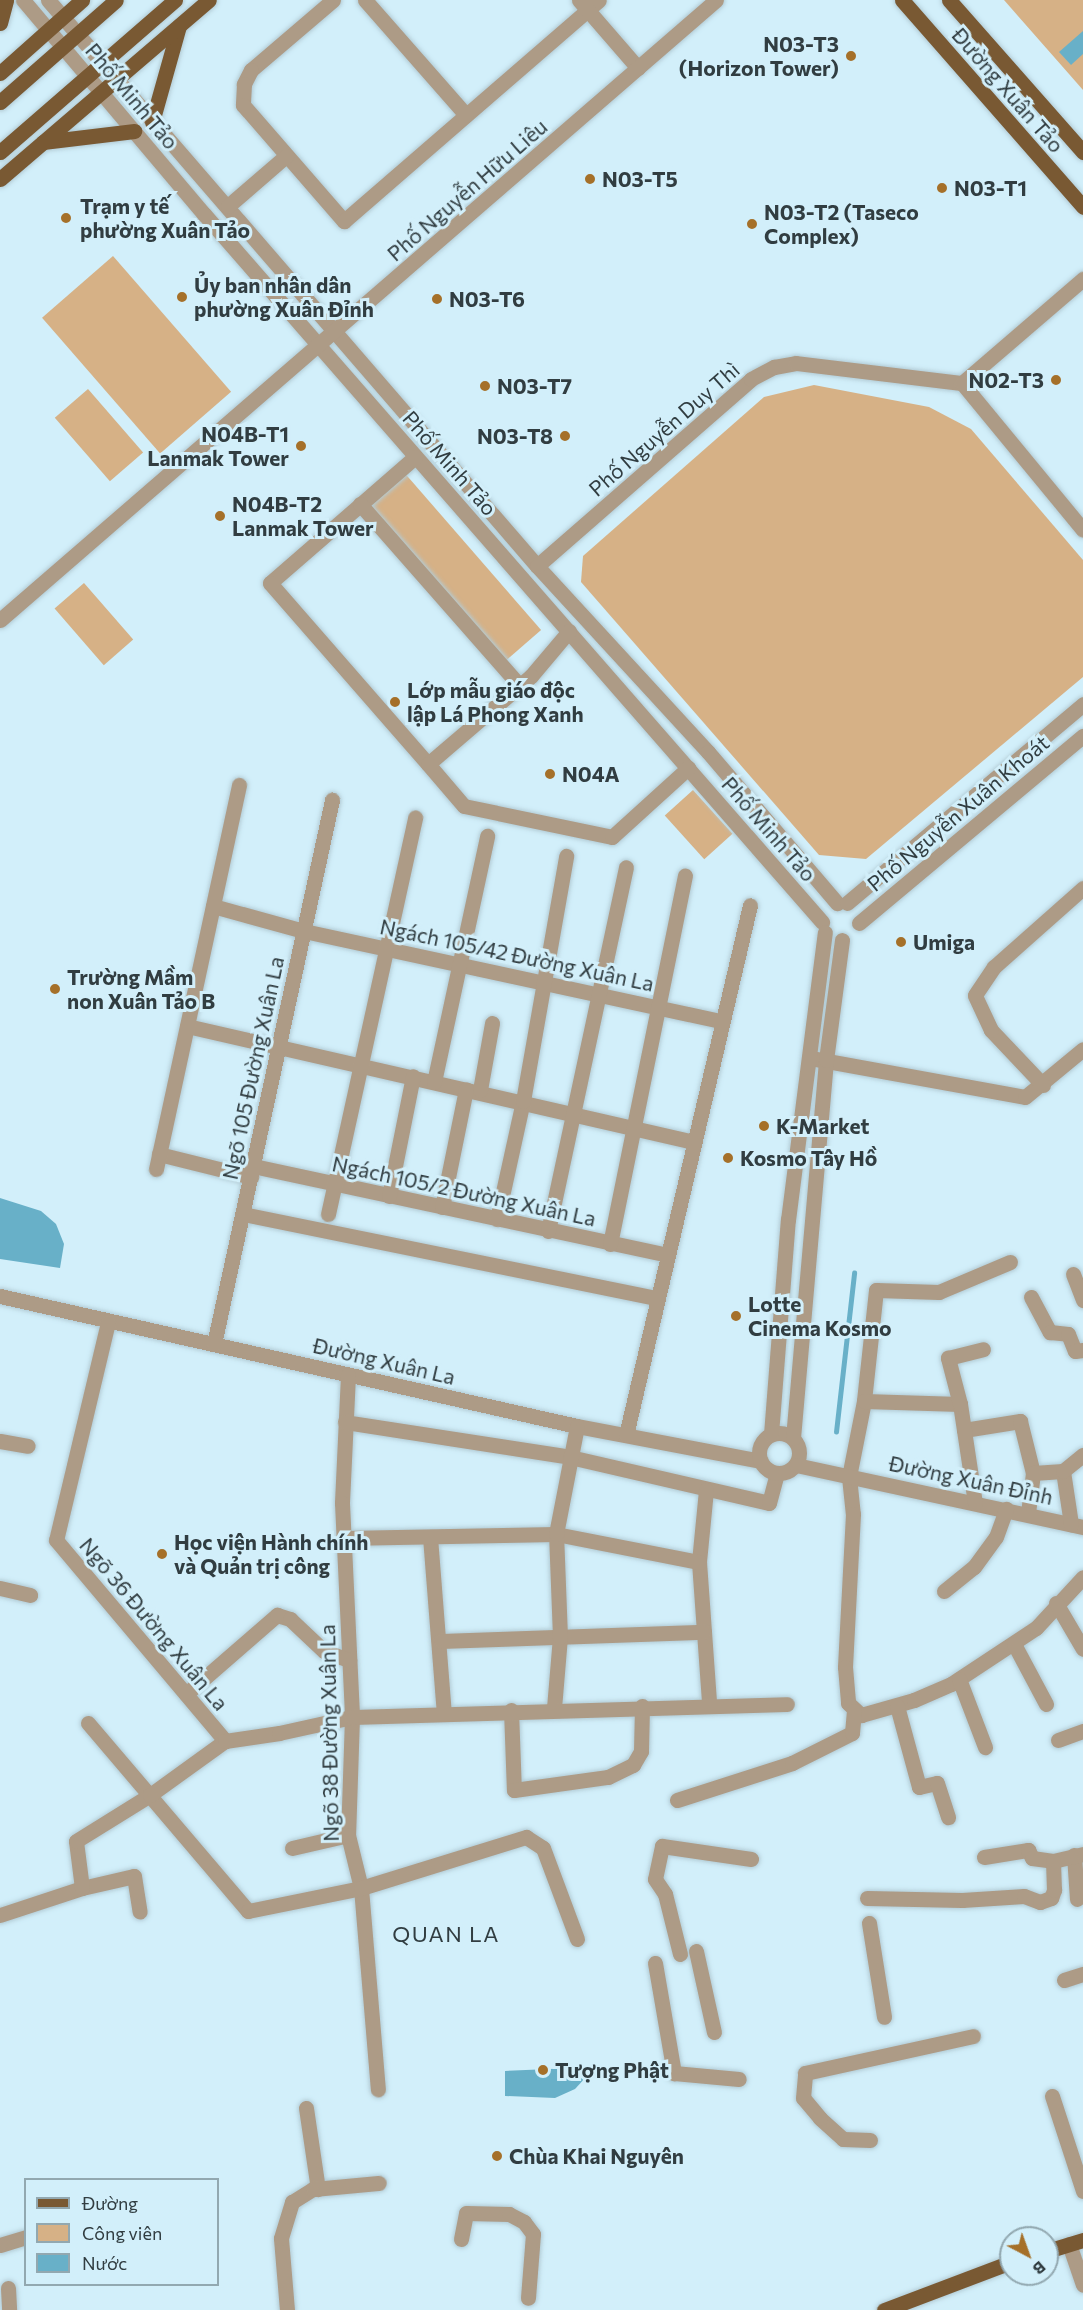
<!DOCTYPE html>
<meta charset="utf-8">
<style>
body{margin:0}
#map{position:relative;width:1083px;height:2310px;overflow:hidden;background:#d2effa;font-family:Commissioner,sans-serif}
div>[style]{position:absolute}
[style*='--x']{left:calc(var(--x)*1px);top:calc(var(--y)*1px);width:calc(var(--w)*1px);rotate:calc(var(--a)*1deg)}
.green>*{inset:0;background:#d6b186;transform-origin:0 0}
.water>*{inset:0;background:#68b0c8}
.stream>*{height:4.5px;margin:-2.25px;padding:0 2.25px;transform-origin:2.25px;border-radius:2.25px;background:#68b0c8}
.roads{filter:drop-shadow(0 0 2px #b2cbd5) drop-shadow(0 0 2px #b2cbd5)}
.minor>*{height:15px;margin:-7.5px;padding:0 7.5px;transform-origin:7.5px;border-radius:7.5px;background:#ad9b86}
.minor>.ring{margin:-7.5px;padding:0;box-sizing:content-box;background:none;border:15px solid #ad9b86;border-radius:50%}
.major>*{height:15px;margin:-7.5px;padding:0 7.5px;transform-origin:7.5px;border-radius:7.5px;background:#795933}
.dots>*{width:16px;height:16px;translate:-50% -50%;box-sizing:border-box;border:3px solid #d2effa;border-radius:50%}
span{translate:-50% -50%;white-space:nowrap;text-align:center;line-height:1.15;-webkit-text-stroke:6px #d2effa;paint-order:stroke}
.poi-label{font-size:21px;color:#313d41;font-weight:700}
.right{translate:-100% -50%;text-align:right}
.left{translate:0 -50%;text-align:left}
.street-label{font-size:21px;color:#313d41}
.neighbourhood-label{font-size:22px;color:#313d41;letter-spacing:1.5px}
.legend{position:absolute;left:24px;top:2178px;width:195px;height:108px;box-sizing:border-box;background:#d2effa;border:2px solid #92a8b0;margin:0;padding:8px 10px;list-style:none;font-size:18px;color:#313d41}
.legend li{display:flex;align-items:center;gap:12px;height:30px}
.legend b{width:30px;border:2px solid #92a8b0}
.north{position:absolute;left:999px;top:2226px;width:60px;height:60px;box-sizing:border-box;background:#d2effa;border:2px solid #92a8b0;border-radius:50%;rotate:139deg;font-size:16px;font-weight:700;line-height:24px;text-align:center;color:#313d41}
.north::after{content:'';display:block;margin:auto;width:21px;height:27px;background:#a57029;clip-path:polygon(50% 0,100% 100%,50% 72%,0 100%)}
</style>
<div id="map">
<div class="green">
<i style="clip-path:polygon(1004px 0,1083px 0,1083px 90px,1069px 74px)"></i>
<i style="left:113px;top:256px;width:180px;height:94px;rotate:49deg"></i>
<i style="clip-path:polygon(814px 385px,929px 407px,971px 429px,1083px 560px,1083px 677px,866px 859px,819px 855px,581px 582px,583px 556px,764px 397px)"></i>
<i style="left:88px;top:389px;width:84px;height:44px;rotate:49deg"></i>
<i style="left:402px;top:470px;width:212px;height:48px;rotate:49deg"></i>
<i style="left:84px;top:583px;width:75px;height:39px;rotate:49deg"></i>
<i style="left:693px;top:790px;width:59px;height:38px;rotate:48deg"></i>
</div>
<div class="water">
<i style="clip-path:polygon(1083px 31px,1083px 54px,1071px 65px,1059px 52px)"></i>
<i style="clip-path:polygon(0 1198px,41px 1211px,56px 1224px,64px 1244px,60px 1268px,0 1259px)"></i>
<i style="clip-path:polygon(573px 2068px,587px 2076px,575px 2089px,555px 2098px,505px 2096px,505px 2071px)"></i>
</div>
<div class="stream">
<i style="--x:836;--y:1432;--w:160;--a:-83.5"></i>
</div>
<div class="roads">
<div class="minor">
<i style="--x:23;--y:0;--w:280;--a:49.8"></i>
<i style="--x:204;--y:214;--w:940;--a:48.88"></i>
<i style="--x:48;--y:0;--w:748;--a:49.17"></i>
<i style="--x:537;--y:566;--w:253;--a:47.4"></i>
<i style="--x:708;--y:752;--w:199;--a:49.5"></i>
<i style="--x:333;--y:0;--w:108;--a:139.5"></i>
<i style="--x:251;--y:70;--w:16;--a:117"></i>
<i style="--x:244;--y:84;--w:21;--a:93"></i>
<i style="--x:243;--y:105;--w:154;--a:49"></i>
<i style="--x:344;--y:221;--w:337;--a:-40.9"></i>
<i style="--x:365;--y:0;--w:153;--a:48.7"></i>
<i style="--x:579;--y:0;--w:90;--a:49.1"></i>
<i style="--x:228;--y:206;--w:77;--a:-40.8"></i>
<i style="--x:962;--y:383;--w:190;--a:50.5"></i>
<i style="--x:415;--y:457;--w:192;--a:139"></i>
<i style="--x:270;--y:583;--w:240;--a:48.9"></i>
<i style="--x:360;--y:504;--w:242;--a:48.7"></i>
<i style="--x:537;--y:566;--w:284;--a:-41.1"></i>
<i style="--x:751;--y:379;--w:26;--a:-28"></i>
<i style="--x:774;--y:367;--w:22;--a:-10"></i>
<i style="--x:796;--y:363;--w:167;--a:6.9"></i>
<i style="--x:962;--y:383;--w:160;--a:-40.7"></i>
<i style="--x:0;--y:620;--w:947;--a:-40.89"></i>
<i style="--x:569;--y:631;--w:59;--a:130.2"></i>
<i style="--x:531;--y:676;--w:135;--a:139.5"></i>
<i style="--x:428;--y:764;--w:55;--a:49.4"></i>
<i style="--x:464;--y:806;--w:151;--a:11.8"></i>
<i style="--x:612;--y:837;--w:103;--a:-42.2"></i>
<i style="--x:847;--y:903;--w:309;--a:-40.1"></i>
<i style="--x:213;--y:906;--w:94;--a:15.4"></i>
<i style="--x:304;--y:931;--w:426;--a:12.2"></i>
<i style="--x:859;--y:923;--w:292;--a:-39.9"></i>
<i style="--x:187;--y:1026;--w:520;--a:12.89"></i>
<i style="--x:816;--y:1059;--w:212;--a:10.3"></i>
<i style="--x:1025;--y:1097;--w:75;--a:-39.6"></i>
<i style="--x:434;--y:1082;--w:252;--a:-77.8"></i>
<i style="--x:1043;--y:1085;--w:76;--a:-133.4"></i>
<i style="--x:991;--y:1030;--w:38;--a:-115"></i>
<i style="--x:975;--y:995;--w:34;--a:-56"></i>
<i style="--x:994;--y:967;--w:119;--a:-41.6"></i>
<i style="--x:480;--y:1090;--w:68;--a:-79.8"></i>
<i style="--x:159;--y:1154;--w:95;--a:14"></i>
<i style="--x:253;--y:1166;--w:423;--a:12.1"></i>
<i style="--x:156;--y:1169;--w:393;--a:-77.8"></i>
<i style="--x:389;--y:1196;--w:122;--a:-78.7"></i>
<i style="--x:442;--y:1207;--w:120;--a:-78.5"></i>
<i style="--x:243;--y:1214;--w:422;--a:11.5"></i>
<i style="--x:328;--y:1214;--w:406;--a:-77.6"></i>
<i style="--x:497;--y:1219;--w:121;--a:-77.6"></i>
<i style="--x:523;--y:1101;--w:249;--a:-80"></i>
<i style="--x:548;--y:1231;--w:372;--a:-77.9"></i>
<i style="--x:610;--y:1244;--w:376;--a:-78.5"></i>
<i style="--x:1010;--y:1262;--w:77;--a:157.1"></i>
<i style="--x:939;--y:1292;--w:63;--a:-178.2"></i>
<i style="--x:876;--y:1290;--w:112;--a:96.2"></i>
<i style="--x:864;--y:1401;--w:77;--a:101.2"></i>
<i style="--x:849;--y:1477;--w:37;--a:84"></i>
<i style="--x:853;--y:1514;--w:153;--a:93"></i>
<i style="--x:845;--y:1667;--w:36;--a:85"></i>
<i style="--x:848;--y:1703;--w:18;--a:43"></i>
<i style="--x:861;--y:1715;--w:55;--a:-15.8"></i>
<i style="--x:914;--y:1700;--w:40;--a:-23.4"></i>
<i style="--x:951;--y:1684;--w:102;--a:-33.4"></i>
<i style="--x:1036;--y:1628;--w:69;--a:-47.3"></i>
<i style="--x:1073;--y:1274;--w:28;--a:69"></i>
<i style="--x:0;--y:1296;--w:591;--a:12.7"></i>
<i style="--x:577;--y:1426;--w:187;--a:10.8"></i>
<i style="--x:1031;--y:1297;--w:40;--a:62"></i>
<i style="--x:1050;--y:1332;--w:18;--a:6"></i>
<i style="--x:1068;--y:1334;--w:18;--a:68"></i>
<i style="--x:1075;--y:1351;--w:8;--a:-7"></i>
<i style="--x:108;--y:1322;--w:224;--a:103.4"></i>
<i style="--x:56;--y:1540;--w:263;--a:49.9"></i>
<i style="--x:214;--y:1344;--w:557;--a:-77.76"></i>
<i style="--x:348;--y:1375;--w:128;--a:92.7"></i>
<i style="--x:342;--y:1503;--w:214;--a:87.3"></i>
<i style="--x:352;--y:1717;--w:118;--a:91.9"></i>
<i style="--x:348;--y:1835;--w:55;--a:76.2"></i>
<i style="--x:361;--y:1888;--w:202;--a:85.2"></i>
<i style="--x:864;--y:1401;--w:96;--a:1.8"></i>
<i style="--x:345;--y:1422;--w:228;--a:8.8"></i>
<i style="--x:570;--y:1457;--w:204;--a:13"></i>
<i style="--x:769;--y:1503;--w:31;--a:-75"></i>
<i style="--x:964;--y:1430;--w:57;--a:-9.1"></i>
<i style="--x:1020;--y:1421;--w:54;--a:76"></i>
<i style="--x:1033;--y:1473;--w:40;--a:97.1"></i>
<i class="ring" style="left:759px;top:1433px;width:25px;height:25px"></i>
<i style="--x:771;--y:1434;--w:215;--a:-85.5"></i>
<i style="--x:788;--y:1220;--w:290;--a:-82.7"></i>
<i style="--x:626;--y:1435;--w:544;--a:-76.83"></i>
<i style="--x:793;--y:1438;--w:379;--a:-85"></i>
<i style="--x:826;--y:1060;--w:121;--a:-82.4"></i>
<i style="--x:0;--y:1441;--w:28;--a:10"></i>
<i style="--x:796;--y:1465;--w:294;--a:12.2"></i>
<i style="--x:1063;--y:1471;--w:54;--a:81.4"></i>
<i style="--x:1033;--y:1473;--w:30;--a:-4"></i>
<i style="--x:1063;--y:1471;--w:26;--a:-39"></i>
<i style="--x:706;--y:1490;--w:72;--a:95.6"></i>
<i style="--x:699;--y:1562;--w:141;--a:85.9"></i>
<i style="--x:975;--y:1503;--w:100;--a:-98.6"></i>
<i style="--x:960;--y:1404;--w:48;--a:-104.6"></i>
<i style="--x:948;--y:1358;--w:36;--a:-14"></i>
<i style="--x:430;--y:1537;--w:177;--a:85.5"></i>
<i style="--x:344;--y:1538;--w:212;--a:-1.1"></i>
<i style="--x:556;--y:1534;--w:146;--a:11.1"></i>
<i style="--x:0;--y:1588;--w:31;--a:13"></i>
<i style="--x:944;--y:1591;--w:38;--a:-39"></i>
<i style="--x:974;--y:1567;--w:37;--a:-54"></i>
<i style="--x:996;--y:1537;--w:30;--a:-70"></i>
<i style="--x:1056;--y:1603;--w:53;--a:59.6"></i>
<i style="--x:441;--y:1641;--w:263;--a:-2"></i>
<i style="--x:1014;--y:1644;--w:68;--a:61.9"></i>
<i style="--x:959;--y:1679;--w:73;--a:69.1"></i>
<i style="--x:186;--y:1694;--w:121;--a:-41"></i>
<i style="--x:277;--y:1615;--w:14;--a:17"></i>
<i style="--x:290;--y:1619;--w:47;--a:43.3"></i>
<i style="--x:324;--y:1651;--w:27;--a:20"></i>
<i style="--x:897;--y:1706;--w:84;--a:74.8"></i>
<i style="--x:919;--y:1787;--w:18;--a:-13"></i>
<i style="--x:937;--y:1783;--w:36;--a:72"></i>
<i style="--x:554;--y:1708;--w:71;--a:-85.2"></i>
<i style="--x:560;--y:1637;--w:103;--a:-92.2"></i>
<i style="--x:556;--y:1534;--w:110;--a:-79"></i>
<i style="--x:511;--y:1710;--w:80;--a:87.9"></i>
<i style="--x:514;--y:1790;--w:95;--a:-7.9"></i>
<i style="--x:608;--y:1777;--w:28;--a:-26"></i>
<i style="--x:633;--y:1765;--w:16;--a:-60"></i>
<i style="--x:641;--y:1751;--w:45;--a:-88.7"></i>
<i style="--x:88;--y:1723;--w:247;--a:49.6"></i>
<i style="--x:248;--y:1911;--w:115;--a:-11.5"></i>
<i style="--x:361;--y:1888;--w:173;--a:-17.2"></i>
<i style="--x:526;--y:1837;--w:20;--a:33"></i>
<i style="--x:543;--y:1848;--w:97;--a:69.5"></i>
<i style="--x:1058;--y:1740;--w:27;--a:-20"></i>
<i style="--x:677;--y:1800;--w:121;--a:-17.8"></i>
<i style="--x:792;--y:1763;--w:67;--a:-26.6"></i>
<i style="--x:852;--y:1733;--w:22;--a:-85"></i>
<i style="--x:292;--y:1848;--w:57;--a:-13.1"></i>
<i style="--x:1074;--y:1855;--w:44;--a:86.1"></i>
<i style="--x:984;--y:1857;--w:45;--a:-9"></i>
<i style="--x:1028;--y:1850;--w:9;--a:63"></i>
<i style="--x:1032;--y:1858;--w:21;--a:8"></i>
<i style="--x:1053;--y:1861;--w:31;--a:-13"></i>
<i style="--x:82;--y:1888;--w:53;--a:-13"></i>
<i style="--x:134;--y:1876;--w:36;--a:81"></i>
<i style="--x:867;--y:1898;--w:95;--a:1.2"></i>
<i style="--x:962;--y:1900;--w:62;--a:-3.7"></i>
<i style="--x:1024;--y:1896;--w:17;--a:21"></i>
<i style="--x:1040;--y:1902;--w:12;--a:-20"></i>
<i style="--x:1051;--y:1898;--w:9;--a:-69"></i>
<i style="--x:1054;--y:1890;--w:29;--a:-92"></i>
<i style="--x:0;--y:1915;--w:86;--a:-18.2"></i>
<i style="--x:82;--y:1888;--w:47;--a:-97.3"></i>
<i style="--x:76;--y:1841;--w:87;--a:-31.9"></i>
<i style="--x:150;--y:1795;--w:92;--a:-35.8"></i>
<i style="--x:225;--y:1741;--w:55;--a:-8.4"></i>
<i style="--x:279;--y:1733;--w:75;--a:-12.4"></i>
<i style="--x:352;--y:1717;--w:435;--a:-1.7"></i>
<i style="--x:869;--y:1923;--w:95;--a:80.9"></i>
<i style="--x:696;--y:1951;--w:83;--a:77.5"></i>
<i style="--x:680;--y:1954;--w:62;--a:-104"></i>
<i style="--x:665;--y:1894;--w:18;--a:-124"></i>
<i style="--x:655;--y:1879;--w:34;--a:-78"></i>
<i style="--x:662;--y:1846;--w:90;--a:8.3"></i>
<i style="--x:655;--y:1963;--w:112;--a:80.2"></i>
<i style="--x:674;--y:2073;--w:65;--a:5.3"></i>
<i style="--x:1064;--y:1980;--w:20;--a:-18"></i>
<i style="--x:1052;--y:2096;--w:100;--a:71.9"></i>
<i style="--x:306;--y:2108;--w:82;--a:81.6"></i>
<i style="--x:870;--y:2140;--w:27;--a:-178"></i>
<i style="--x:843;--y:2139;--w:31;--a:-138"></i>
<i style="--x:820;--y:2118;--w:26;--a:-130"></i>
<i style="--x:803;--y:2098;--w:25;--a:-85"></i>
<i style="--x:805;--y:2073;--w:172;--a:-12.4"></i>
<i style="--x:461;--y:2239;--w:26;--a:-79"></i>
<i style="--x:466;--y:2213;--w:43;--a:1.3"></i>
<i style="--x:509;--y:2214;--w:17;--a:28"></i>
<i style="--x:524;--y:2222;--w:15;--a:53"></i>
<i style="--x:533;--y:2234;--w:64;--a:94.5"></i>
<i style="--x:1069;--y:2244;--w:43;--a:71.1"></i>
<i style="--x:0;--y:2245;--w:27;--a:-17"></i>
<i style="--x:8;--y:2288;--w:22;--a:87"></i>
<i style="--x:287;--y:2310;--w:72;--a:-94.8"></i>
<i style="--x:281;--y:2238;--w:38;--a:-73"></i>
<i style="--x:292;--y:2202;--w:25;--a:-32"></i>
<i style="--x:313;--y:2189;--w:66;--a:-5.2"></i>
</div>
<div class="major">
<i style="--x:902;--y:0;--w:275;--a:48.8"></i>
<i style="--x:949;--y:0;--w:203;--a:48.6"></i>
<i style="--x:0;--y:23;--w:24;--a:-75"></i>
<i style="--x:0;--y:73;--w:110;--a:-41.7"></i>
<i style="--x:0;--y:102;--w:154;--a:-41.3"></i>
<i style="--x:152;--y:122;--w:100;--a:-74.3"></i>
<i style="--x:43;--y:142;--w:92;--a:-6.9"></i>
<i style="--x:0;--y:152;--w:232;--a:-41"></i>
<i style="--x:0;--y:179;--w:275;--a:-40.6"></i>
<i style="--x:1047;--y:2251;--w:38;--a:-17"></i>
<i style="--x:884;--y:2310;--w:136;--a:-20.7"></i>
</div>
</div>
<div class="dots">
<i style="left:851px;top:56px;background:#a57029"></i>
<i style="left:590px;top:179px;background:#a57029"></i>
<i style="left:942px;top:188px;background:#a57029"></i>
<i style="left:66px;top:218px;background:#a57029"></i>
<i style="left:752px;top:224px;background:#a57029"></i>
<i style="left:182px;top:297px;background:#a57029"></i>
<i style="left:437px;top:299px;background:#a57029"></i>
<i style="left:1056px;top:380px;background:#a57029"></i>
<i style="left:485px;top:386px;background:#a57029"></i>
<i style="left:565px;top:436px;background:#a57029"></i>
<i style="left:301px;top:446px;background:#a57029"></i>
<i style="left:220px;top:516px;background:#a57029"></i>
<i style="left:395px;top:702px;background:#a57029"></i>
<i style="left:550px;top:774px;background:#a57029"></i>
<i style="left:901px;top:942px;background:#a57029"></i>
<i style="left:55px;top:989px;background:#a57029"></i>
<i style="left:764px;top:1126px;background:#a57029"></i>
<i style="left:728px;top:1158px;background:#a57029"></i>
<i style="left:736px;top:1316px;background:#a57029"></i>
<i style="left:162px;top:1554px;background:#a57029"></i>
<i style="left:543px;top:2070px;background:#a57029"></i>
<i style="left:497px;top:2156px;background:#a57029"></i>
</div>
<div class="poi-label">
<span class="right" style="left:839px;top:56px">N03-T3<br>(Horizon Tower)</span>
<span class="left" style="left:602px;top:179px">N03-T5</span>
<span class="left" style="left:954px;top:188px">N03-T1</span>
<span class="left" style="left:80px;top:218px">Trạm y tế<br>phường Xuân Tảo</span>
<span class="left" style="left:764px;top:224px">N03-T2 (Taseco<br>Complex)</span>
<span class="left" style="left:194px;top:297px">Ủy ban nhân dân<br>phường Xuân Đỉnh</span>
<span class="left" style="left:449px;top:299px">N03-T6</span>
<span class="right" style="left:1044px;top:380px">N02-T3</span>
<span class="left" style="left:497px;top:386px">N03-T7</span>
<span class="right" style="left:289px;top:446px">N04B-T1<br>Lanmak Tower</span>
<span class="right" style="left:553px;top:436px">N03-T8</span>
<span class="left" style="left:232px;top:516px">N04B-T2<br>Lanmak Tower</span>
<span class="left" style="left:407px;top:702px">Lớp mẫu giáo độc<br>lập Lá Phong Xanh</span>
<span class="left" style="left:562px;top:774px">N04A</span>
<span class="left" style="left:913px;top:942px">Umiga</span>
<span class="left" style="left:67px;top:989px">Trường Mầm<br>non Xuân Tảo B</span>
<span class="left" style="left:776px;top:1126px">K-Market</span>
<span class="left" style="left:740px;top:1158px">Kosmo Tây Hồ</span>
<span class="left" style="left:748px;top:1316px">Lotte<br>Cinema Kosmo</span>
<span class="left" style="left:174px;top:1554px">Học viện Hành chính<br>và Quản trị công</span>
<span class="left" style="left:555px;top:2070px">Tượng Phật</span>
<span class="left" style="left:509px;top:2156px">Chùa Khai Nguyên</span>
</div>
<div class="street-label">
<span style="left:1008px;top:90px;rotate:49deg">Đường Xuân Tảo</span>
<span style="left:132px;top:96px;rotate:50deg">Phố Minh Tảo</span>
<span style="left:467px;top:190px;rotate:-41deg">Phố Nguyễn Hữu Liêu</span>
<span style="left:664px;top:429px;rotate:-41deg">Phố Nguyễn Duy Thì</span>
<span style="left:450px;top:463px;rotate:49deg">Phố Minh Tảo</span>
<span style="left:958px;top:813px;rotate:-40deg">Phố Nguyễn Xuân Khoát</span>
<span style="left:769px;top:829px;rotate:49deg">Phố Minh Tảo</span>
<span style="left:517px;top:955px;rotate:12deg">Ngách 105/42 Đường Xuân La</span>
<span style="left:253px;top:1068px;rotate:-78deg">Ngõ 105 Đường Xuân La</span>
<span style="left:464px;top:1191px;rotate:12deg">Ngách 105/2 Đường Xuân La</span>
<span style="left:384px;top:1361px;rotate:13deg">Đường Xuân La</span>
<span style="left:971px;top:1480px;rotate:12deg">Đường Xuân Đỉnh</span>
<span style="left:154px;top:1624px;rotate:50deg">Ngõ 36 Đường Xuân La</span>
<span style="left:329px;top:1733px;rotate:-91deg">Ngõ 38 Đường Xuân La</span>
</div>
<div class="neighbourhood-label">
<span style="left:446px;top:1934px">QUAN LA</span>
</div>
<ul class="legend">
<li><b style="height:8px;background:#795933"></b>Đường</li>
<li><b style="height:16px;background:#d6b186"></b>Công viên</li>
<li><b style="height:16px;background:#68b0c8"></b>Nước</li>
</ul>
<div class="north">B</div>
</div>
